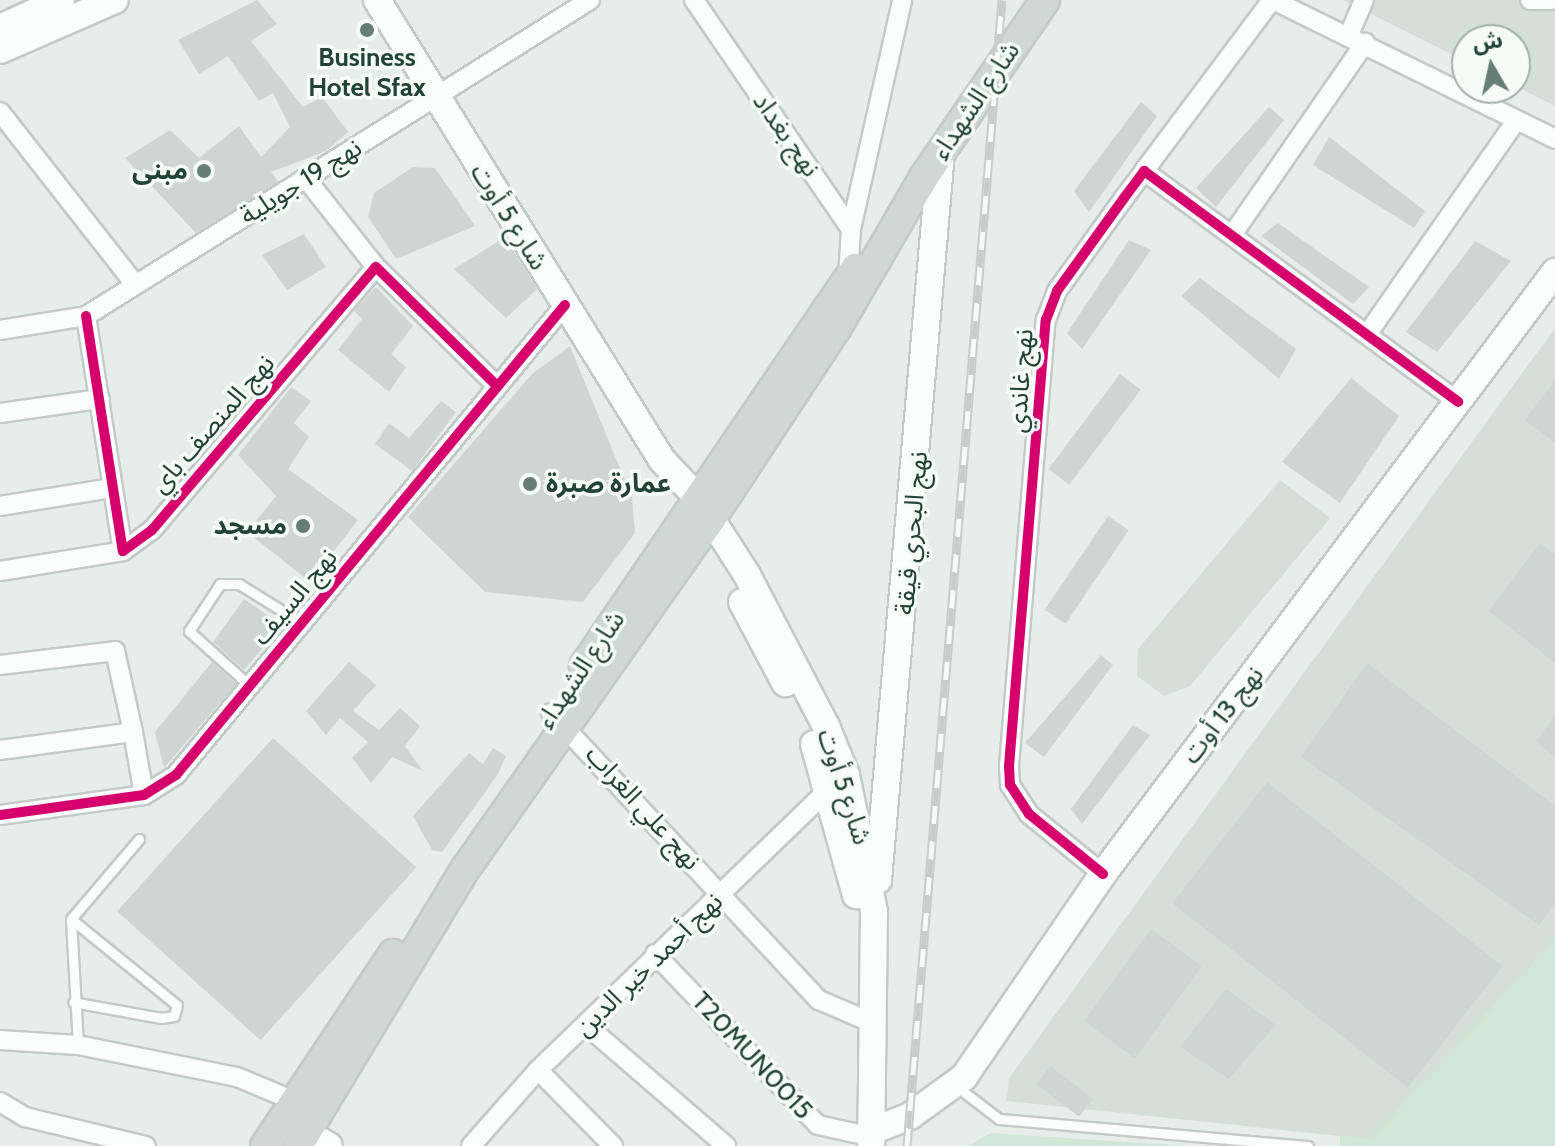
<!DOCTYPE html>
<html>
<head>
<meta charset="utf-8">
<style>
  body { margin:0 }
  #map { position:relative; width:1555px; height:1146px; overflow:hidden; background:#e7edea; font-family:Cabin,"Noto Sans Arabic",sans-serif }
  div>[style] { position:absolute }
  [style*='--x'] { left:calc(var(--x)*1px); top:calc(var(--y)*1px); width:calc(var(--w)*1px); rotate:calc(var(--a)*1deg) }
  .built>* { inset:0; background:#d5dfd9 }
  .green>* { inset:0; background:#cfe7d4 }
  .building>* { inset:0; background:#cfd5d3; transform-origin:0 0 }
  .roads { filter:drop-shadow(2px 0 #c4cac7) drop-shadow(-2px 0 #c4cac7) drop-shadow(0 2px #c4cac7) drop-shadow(0 -2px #c4cac7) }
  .lane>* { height:9px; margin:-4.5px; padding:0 4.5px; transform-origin:4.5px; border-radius:4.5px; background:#fbfcfc }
  .street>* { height:18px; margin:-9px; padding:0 9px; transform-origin:9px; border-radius:9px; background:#fbfcfc }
  .secondary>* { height:26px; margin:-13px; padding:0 13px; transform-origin:13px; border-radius:13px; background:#fbfcfc }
  .primary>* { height:28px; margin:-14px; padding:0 14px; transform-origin:14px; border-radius:14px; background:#ced8d4 }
  .rail>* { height:9px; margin-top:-4.5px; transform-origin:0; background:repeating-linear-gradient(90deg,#f6fbf8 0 18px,#c8cdcb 0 36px); box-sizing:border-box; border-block:2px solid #c8cdcb }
  .cycleway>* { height:10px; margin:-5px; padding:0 5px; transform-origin:5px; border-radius:5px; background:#d6006c }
  .dots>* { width:22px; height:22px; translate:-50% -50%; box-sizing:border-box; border:4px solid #f6fbf8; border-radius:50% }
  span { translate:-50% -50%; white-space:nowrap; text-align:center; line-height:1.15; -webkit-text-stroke:7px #f6fbf8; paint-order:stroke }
  .poi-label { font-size:26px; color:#224337; font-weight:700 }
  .right { translate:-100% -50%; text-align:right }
  .left { translate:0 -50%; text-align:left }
  .street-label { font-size:26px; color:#224337 }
  .north { position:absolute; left:1451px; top:24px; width:80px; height:80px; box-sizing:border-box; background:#f6fbf8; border:2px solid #a1b1ab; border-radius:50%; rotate:351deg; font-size:22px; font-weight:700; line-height:32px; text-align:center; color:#224337 }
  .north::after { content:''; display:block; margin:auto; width:28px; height:36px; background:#677e76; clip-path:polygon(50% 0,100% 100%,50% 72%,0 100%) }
</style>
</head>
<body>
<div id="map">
  <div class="built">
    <div style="clip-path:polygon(1343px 0,1555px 0,1555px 106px,1515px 86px,1515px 40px,1467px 40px,1467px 62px)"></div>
    <div style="clip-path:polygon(1555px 328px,1555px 1146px,1340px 1146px,1340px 1136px,1006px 1101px,1009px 1078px)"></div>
    <div style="clip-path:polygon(1280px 480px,1330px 518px,1190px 686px,1164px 696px,1137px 676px,1138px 649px)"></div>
  </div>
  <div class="green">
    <div style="clip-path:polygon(1555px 939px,1555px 1146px,1340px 1146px,1341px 1136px,1372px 1138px)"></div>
    <div style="clip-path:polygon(991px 1133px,1004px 1134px,1186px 1146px,968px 1146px)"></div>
  </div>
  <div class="building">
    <div style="clip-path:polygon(257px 0,277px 24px,251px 41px,303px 107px,322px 97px,348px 132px,326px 151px,271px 172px,278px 182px,196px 233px,125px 158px,170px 130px,199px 158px,239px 126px,261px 157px,290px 127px,273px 93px,259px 101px,228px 56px,199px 74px,178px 40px)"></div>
    <div style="clip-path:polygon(1141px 102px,1157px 116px,1089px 212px,1074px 191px)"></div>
    <div style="clip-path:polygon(1269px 107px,1284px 120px,1216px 207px,1196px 188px)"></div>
    <div style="clip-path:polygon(1329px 137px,1425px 211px,1414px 228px,1313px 165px)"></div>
    <div style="clip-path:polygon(413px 167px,435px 168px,475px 226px,396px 259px,368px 217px,374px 193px)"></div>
    <div style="clip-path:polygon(1278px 223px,1369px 287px,1353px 304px,1261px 236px)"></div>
    <div style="clip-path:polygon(304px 234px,326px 267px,287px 290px,262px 255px)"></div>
    <div style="clip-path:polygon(505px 237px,537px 289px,506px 318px,454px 269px)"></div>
    <div style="clip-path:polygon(1129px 240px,1151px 250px,1082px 349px,1067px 333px)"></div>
    <div style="clip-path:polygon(1475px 241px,1511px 261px,1437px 352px,1406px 332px)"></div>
    <div style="clip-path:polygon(1200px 278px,1296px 349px,1279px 379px,1181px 296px)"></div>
    <div style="clip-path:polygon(376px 287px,413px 326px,391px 354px,406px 367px,389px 392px,338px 350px,362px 319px,354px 311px)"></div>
    <div style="clip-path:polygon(570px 346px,632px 498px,635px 533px,583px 602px,485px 592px,408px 517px,532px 374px)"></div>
    <div style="left:1120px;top:374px;width:26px;height:119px;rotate:37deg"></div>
    <div style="clip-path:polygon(1351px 378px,1399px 416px,1340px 503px,1282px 462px)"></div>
    <div style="clip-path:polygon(1555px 380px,1555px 443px,1525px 420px)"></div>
    <div style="clip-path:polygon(291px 387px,311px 401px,294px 423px,309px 437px,288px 469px,358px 520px,310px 582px,247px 532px,276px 496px,238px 455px)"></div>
    <div style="clip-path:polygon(441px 401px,456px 412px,412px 471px,375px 444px,389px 423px,409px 438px)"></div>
    <div style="left:1108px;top:516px;width:25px;height:113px;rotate:34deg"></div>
    <div style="clip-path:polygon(1540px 543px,1555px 554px,1555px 663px,1489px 611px)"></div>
    <div style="clip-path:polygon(244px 599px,282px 625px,244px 670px,213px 642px)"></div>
    <div style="clip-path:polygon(1101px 655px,1113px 665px,1044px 757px,1025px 743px)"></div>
    <div style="clip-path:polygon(212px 662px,236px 684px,164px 768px,155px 732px)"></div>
    <div style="clip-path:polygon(349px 662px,376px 685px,353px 711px,379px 730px,400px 708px,420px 726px,405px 746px,423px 771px,392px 757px,371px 783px,352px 758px,368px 742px,340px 718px,326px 735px,306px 711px)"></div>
    <div style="clip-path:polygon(1367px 663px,1555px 806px,1555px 903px,1539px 925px,1301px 757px)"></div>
    <div style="clip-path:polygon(1555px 715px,1555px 757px,1536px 742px)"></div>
    <div style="clip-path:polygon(1133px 725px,1150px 735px,1082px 824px,1071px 809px)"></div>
    <div style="left:273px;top:738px;width:193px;height:233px;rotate:42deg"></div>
    <div style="clip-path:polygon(493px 748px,506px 756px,498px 774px,442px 852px,432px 850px,413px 816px,469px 753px,483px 764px)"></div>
    <div style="left:1267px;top:782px;width:299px;height:154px;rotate:38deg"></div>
    <div style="left:1151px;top:929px;width:63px;height:114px;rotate:36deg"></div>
    <div style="clip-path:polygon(1226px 989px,1276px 1025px,1229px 1079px,1180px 1047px)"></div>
    <div style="left:1050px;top:1066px;width:54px;height:23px;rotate:37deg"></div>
  </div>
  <div class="roads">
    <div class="lane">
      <div style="--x:250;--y:686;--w:82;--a:-138"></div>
      <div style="--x:189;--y:631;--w:56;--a:-56.6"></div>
      <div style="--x:220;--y:584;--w:19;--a:0"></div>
      <div style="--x:239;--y:584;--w:74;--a:31.8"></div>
      <div style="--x:71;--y:919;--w:136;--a:39.1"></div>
      <div style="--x:177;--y:1005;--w:11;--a:105"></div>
      <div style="--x:174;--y:1016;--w:13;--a:171"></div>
      <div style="--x:161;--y:1018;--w:89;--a:-169.7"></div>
      <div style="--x:78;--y:1045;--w:126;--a:-93.2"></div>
      <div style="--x:71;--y:919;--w:105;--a:-49.6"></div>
      <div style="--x:956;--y:1086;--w:54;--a:37.5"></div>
      <div style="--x:999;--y:1119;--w:310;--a:5"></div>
    </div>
    <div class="street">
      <div style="--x:694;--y:0;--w:278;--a:55.6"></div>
      <div style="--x:851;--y:229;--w:49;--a:93.5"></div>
      <div style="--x:1273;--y:0;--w:314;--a:26.2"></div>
      <div style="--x:1530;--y:0;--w:22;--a:0"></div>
      <div style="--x:1348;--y:37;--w:40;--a:-66.6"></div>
      <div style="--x:0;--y:112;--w:219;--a:51.9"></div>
      <div style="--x:1144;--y:171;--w:214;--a:-53.2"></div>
      <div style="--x:307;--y:180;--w:111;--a:51.6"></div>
      <div style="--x:851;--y:229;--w:235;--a:-77.4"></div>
      <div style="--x:1232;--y:235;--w:234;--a:-55.3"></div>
      <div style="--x:86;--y:316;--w:238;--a:81.1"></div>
      <div style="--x:123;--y:551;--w:36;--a:-36"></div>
      <div style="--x:152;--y:530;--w:345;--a:-49.6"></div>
      <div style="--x:376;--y:267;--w:170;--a:44.5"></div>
      <div style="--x:0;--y:330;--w:87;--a:-9.2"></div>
      <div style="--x:86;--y:316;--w:595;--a:-32.09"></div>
      <div style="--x:1368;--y:333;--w:259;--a:-55.1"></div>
      <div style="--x:0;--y:413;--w:101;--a:-8"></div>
      <div style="--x:0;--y:506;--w:114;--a:-9.1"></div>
      <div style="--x:0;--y:571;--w:125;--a:-9.2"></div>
      <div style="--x:0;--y:665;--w:116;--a:-6.9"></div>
      <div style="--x:115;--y:651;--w:83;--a:77.5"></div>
      <div style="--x:551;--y:713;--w:393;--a:47"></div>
      <div style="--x:819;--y:1000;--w:46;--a:23.2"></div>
      <div style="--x:0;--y:750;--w:134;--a:-7.7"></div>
      <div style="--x:133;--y:732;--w:64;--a:80.1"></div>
      <div style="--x:0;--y:815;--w:145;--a:-7.9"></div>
      <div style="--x:144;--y:795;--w:38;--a:-32"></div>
      <div style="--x:176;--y:775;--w:610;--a:-50.39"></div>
      <div style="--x:1103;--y:874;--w:95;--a:-141"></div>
      <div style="--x:1029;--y:814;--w:35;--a:-123"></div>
      <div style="--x:1010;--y:785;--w:19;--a:-93"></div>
      <div style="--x:1009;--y:766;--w:448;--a:-85.3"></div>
      <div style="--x:1046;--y:320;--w:31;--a:-69"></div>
      <div style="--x:1057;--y:291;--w:115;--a:-54.2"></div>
      <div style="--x:1124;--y:198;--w:34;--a:-53"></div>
      <div style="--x:1144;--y:171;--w:390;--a:36.3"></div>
      <div style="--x:655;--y:954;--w:236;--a:46.4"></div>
      <div style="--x:818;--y:1125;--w:42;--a:12.4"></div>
      <div style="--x:586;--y:1025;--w:185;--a:40.8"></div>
      <div style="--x:0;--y:1040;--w:78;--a:3.7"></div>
      <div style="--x:78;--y:1045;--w:162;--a:11.4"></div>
      <div style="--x:237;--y:1077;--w:73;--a:22.7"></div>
      <div style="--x:538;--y:1070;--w:107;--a:45.4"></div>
      <div style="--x:0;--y:1102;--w:29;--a:31"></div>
      <div style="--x:25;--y:1117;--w:124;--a:13.5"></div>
      <div style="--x:471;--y:1146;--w:101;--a:-48.6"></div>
      <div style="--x:538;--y:1070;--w:407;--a:-44"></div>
    </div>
    <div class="secondary">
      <div style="--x:377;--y:0;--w:541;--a:58.22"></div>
      <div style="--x:662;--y:460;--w:51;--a:46.6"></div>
      <div style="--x:697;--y:497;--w:93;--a:57.3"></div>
      <div style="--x:747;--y:575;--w:170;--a:62.4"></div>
      <div style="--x:826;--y:726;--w:53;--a:67.8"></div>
      <div style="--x:846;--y:775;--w:140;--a:78.4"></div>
      <div style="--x:874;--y:912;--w:234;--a:90.7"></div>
      <div style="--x:0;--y:28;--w:67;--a:-24.7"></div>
      <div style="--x:0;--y:50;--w:125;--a:-23.5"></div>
      <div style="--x:742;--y:602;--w:92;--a:62"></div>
      <div style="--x:814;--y:744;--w:157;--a:74.5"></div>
      <div style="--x:878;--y:880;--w:730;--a:-85.05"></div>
      <div style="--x:287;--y:1122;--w:48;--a:29.7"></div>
      <div style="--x:872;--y:1131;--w:41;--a:-21.5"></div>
      <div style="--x:910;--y:1116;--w:67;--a:-35.8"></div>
      <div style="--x:964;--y:1077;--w:246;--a:-55.6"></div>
      <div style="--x:1103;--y:874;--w:753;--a:-53.1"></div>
    </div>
    <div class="primary">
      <div style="--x:584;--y:666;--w:482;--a:-55.7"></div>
      <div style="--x:265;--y:1146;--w:231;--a:-56.3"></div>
      <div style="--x:298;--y:1146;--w:325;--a:-58.9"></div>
      <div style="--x:466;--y:868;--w:426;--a:-54.9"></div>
      <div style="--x:711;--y:519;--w:227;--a:-56.7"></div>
      <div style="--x:836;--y:329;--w:176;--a:-59.9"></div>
      <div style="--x:924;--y:177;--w:214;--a:-55.6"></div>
    </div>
  </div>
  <div class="rail">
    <div style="--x:907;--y:1146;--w:1150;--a:-85.26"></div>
  </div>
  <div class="cycleway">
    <div style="--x:86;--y:316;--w:238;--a:81.1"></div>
    <div style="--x:123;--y:551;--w:36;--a:-36"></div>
    <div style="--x:152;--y:530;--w:345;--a:-49.6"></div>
    <div style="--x:376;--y:267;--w:170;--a:44.5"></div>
    <div style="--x:0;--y:815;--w:145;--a:-7.9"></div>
    <div style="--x:144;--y:795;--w:38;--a:-32"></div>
    <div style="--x:176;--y:775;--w:610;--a:-50.39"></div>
    <div style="--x:1103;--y:874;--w:95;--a:-141"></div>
    <div style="--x:1029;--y:814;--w:35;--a:-123"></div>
    <div style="--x:1010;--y:785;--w:19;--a:-93"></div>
    <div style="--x:1009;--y:766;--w:448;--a:-85.3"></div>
    <div style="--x:1046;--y:320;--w:31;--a:-69"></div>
    <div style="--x:1057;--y:291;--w:115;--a:-54.2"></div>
    <div style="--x:1124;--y:198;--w:34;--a:-53"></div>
    <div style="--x:1144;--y:171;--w:390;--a:36.3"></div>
  </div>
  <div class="dots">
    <div style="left:367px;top:30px;background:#677e76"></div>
    <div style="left:204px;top:171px;background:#677e76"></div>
    <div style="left:530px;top:484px;background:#677e76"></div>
    <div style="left:303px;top:526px;background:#677e76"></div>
  </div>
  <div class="poi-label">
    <span style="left:367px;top:73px">Business<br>Hotel Sfax</span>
    <span class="right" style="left:188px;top:171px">مبنى</span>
    <span class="left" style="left:546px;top:484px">عمارة صبرة</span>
    <span class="right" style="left:287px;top:526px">مسجد</span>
  </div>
  <div class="street-label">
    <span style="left:976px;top:101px;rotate:-56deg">شارع الشهداء</span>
    <span style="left:786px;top:135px;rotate:55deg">نهج بغداد</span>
    <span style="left:301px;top:182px;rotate:-32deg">نهج 19 جويلية</span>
    <span style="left:509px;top:217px;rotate:58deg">شارع 5 أوت</span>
    <span style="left:1021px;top:381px;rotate:-86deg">نهج غاندي</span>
    <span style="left:213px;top:424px;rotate:-49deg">نهج المنصف باي</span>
    <span style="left:912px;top:533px;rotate:-85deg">نهج البحري قيقة</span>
    <span style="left:295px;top:597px;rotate:-50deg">نهج السيف</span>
    <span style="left:581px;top:670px;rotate:-56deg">شارع الشهداء</span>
    <span style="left:1223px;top:715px;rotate:-52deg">نهج 13 أوت</span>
    <span style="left:844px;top:787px;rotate:72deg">شارع 5 أوت</span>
    <span style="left:643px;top:808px;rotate:48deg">نهج علي الغراب</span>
    <span style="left:649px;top:965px;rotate:-44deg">نهج أحمد خير الدين</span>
    <span style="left:752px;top:1056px;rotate:47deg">T20MUN0015</span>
  </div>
  <div class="north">ش</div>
</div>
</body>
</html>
